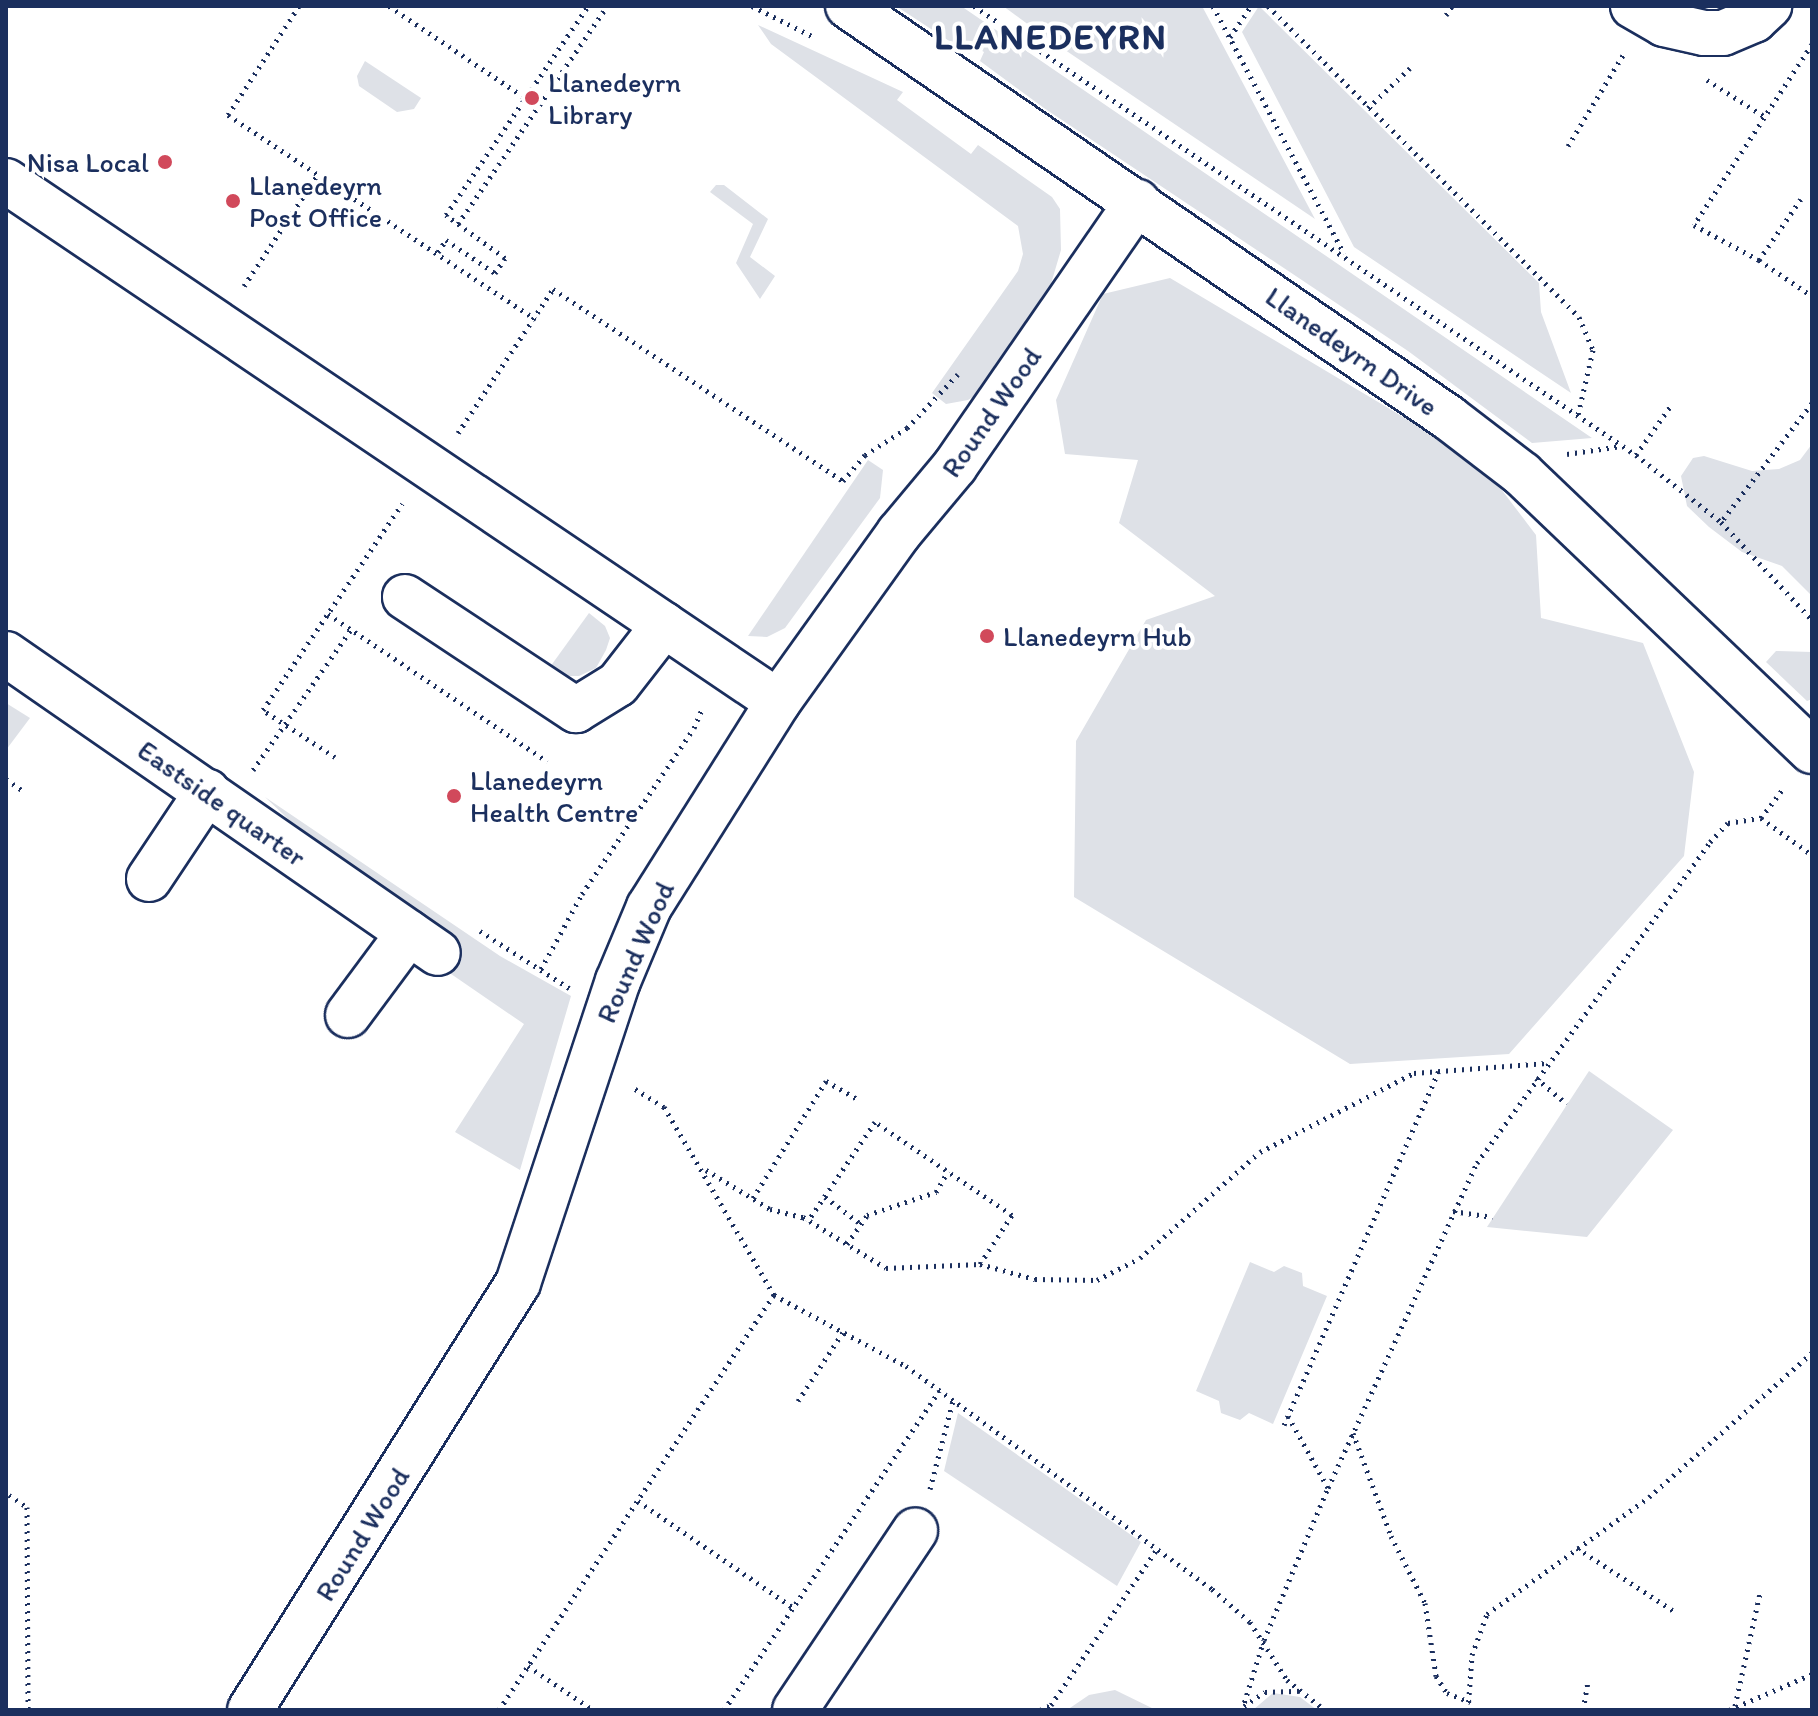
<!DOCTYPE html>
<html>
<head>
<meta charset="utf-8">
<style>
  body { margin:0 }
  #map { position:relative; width:1818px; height:1716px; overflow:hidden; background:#fff; font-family:Itim,sans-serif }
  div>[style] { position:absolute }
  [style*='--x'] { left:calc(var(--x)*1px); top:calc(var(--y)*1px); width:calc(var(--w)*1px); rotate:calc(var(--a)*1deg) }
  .green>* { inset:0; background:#dee1e7 }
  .path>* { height:5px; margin-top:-2.5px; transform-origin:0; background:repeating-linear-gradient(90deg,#1b2f5e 0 2px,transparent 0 8px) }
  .roads { filter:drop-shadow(2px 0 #1b2f5e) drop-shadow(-2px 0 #1b2f5e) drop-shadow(0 2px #1b2f5e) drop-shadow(0 -2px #1b2f5e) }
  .minor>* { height:44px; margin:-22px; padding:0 22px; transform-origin:22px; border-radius:22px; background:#fff }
  .dots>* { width:22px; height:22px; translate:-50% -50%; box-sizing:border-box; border:4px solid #fff; border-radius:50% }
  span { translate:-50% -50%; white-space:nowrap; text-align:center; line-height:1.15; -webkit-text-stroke:8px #fff; paint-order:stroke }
  .poi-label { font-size:28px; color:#1b2f5e }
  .left { translate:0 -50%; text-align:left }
  .right { translate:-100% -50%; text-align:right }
  .street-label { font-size:28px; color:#1b2f5e }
  .district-label { font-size:36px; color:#1b2f5e; font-weight:700; letter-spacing:2px }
  .frame { position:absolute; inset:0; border:8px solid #1b2f5e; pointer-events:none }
</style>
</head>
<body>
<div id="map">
  <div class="green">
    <div style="clip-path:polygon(896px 6px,961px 6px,1592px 438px,1532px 443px,1408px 351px,1044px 108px,980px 61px,984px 52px,977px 48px,969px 54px)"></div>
    <div style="clip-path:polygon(1003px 6px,1202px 6px,1315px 219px,1037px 31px)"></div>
    <div style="clip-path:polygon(1259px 6px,1539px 283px,1541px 312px,1571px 393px,1354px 247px,1242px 32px)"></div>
    <div style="clip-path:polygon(758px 25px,903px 92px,897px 100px,971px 154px,978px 145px,1052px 197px,1060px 209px,1061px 250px,1042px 314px,984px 390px,968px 400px,946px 404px,932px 393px,1018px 271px,1023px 254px,1018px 226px,771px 44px)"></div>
    <div style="clip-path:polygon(365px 61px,421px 98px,414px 109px,397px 112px,359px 86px,357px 76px)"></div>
    <div style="clip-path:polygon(716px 185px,724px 185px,768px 219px,750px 257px,775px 276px,760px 299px,736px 263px,753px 224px,710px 192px)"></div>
    <div style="clip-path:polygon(1170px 278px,1482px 464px,1536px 535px,1541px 618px,1643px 643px,1694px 772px,1684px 856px,1509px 1054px,1350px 1064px,1074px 897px,1076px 741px,1146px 620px,1215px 596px,1119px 523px,1138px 460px,1065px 454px,1056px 400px,1103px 294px)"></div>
    <div style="clip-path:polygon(1812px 444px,1812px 596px,1782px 566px,1742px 552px,1709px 527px,1687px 506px,1681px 476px,1693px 458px,1704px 456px,1752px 471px,1779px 469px,1800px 460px)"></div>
    <div style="clip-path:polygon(868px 460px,883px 470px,880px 498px,785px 628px,767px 637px,748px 636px)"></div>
    <div style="clip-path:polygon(589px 613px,605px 626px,610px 638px,606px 650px,596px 668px,579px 676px,560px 676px,550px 667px)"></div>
    <div style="clip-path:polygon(1776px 651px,1812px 652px,1812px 699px,1807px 701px,1766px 662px)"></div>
    <div style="clip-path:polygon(6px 703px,30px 718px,6px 750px)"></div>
    <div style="clip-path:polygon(265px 797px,500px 956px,571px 996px,520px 1170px,455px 1132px,524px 1024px,438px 965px,456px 938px,307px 837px)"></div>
    <div style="clip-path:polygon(1589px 1071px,1673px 1130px,1587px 1237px,1487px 1227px)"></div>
    <div style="clip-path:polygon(1250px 1262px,1274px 1272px,1284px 1266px,1302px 1273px,1303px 1286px,1327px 1296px,1273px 1424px,1249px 1413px,1240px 1420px,1221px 1413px,1219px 1401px,1196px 1391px)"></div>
    <div style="clip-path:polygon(958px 1413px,1141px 1542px,1117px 1586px,944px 1471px)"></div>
    <div style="clip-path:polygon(1115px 1690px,1156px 1710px,1067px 1710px,1089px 1695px)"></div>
    <div style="clip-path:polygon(1273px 1693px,1300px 1697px,1317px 1710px,1253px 1710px)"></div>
  </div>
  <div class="path">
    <div style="--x:299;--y:6;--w:130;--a:123.1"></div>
    <div style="--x:228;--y:115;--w:369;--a:33.6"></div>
    <div style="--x:389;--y:6;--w:181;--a:34"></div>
    <div style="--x:752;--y:6;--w:67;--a:26.6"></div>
    <div style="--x:974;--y:6;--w:800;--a:34.15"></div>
    <div style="--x:1636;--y:455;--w:108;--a:38.2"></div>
    <div style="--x:1213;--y:6;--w:280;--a:62.1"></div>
    <div style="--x:1268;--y:6;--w:440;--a:45"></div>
    <div style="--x:1579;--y:317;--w:36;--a:67"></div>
    <div style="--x:1593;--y:350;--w:67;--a:103"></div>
    <div style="--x:1446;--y:15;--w:11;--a:-56"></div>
    <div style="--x:1230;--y:37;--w:37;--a:-56"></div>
    <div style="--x:1812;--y:44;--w:216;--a:123.1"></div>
    <div style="--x:1694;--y:225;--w:74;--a:28.3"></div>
    <div style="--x:1759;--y:260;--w:64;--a:34.2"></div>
    <div style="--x:1707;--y:80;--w:67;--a:32.3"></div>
    <div style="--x:1368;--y:108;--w:58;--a:-43.6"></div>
    <div style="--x:1568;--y:146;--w:110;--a:-58.8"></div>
    <div style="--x:458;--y:224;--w:264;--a:-55.6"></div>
    <div style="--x:438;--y:252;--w:14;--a:-56"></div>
    <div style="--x:446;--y:240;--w:59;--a:34"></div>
    <div style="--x:495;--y:273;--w:18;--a:-56"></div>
    <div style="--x:505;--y:258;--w:73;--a:-143.9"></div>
    <div style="--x:446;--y:215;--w:253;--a:-55.8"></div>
    <div style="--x:1759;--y:260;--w:74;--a:-55.5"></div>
    <div style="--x:244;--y:286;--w:134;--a:-56.5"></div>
    <div style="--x:1812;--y:403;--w:150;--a:127.4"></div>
    <div style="--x:1721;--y:522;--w:134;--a:47.1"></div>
    <div style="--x:458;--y:433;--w:173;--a:-56.6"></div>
    <div style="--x:553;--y:289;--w:348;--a:33.5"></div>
    <div style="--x:843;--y:481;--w:34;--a:-50"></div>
    <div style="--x:865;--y:455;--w:50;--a:-32.7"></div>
    <div style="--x:907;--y:428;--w:74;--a:-46.6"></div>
    <div style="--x:1567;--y:454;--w:55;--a:-8.4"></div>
    <div style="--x:1636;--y:455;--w:62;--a:-54.8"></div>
    <div style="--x:328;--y:614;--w:264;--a:33.9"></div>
    <div style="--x:335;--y:757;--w:86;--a:-146.9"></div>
    <div style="--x:263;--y:710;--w:249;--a:-56"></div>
    <div style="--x:253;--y:770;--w:173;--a:-55.1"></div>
    <div style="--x:6;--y:779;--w:21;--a:35"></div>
    <div style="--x:1761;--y:818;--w:63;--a:36"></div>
    <div style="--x:480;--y:931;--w:106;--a:32.6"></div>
    <div style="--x:541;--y:969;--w:85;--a:-61.3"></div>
    <div style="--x:582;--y:894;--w:200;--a:-56"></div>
    <div style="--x:694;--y:728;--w:23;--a:-67"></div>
    <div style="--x:1536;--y:1078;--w:40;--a:40"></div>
    <div style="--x:706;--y:1170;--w:75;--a:31.4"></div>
    <div style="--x:770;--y:1209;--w:34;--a:14"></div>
    <div style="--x:803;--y:1217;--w:97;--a:31.6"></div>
    <div style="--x:886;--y:1268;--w:94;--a:-2.4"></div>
    <div style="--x:980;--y:1264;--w:59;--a:-56.9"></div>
    <div style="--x:1012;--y:1215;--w:166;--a:-145.8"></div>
    <div style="--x:875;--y:1122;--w:120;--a:124.1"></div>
    <div style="--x:825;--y:1197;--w:45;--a:36.9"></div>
    <div style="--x:753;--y:1198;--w:138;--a:-58"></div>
    <div style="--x:826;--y:1081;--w:39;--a:30"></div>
    <div style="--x:1453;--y:1211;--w:40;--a:8.5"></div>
    <div style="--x:847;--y:1244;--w:35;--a:-55"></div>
    <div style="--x:867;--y:1215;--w:73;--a:-18.4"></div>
    <div style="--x:936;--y:1192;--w:24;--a:-60"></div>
    <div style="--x:980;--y:1264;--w:57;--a:15.3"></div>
    <div style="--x:1035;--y:1279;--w:62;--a:0.9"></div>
    <div style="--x:1097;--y:1280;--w:48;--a:-27.1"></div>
    <div style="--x:1140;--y:1258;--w:160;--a:-41.5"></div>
    <div style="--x:1260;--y:1152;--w:173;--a:-27.2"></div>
    <div style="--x:1414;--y:1073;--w:133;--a:-4.3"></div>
    <div style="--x:774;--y:1295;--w:150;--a:28.3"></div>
    <div style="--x:906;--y:1366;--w:379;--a:36.1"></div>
    <div style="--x:1212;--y:1589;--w:50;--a:41"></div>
    <div style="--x:1250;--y:1622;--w:69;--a:57.5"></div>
    <div style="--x:1287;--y:1680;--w:48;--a:38.3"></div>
    <div style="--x:798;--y:1401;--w:82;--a:-56.9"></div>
    <div style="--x:1288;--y:1416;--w:82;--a:60.9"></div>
    <div style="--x:1284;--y:1425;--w:386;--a:-66.4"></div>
    <div style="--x:1353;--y:1433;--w:110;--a:69.7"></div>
    <div style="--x:1391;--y:1536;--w:75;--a:63.1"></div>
    <div style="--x:1425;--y:1603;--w:74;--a:81.4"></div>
    <div style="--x:1436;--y:1676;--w:20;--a:57"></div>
    <div style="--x:1447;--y:1693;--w:25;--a:21"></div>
    <div style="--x:930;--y:1489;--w:91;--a:-75.4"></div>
    <div style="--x:9;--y:1495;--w:22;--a:34"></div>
    <div style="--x:27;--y:1507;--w:203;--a:89.7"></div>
    <div style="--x:638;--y:1501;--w:187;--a:34.5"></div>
    <div style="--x:1577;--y:1548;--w:117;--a:33.1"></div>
    <div style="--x:528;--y:1666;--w:78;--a:34.1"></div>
    <div style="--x:1244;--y:1706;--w:25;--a:-34"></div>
    <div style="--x:1265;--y:1692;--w:37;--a:-2"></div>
    <div style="--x:1735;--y:1706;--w:116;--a:-77.5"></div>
    <div style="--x:499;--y:1710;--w:498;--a:-56.5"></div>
    <div style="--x:774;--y:1295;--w:218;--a:-120.3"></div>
    <div style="--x:664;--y:1107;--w:38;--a:-148"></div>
    <div style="--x:724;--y:1710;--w:385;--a:-56"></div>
    <div style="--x:1040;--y:1710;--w:12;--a:-24"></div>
    <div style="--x:1051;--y:1705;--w:189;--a:-55.8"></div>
    <div style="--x:1242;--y:1710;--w:73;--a:-72.6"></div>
    <div style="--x:1264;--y:1640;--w:165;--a:-67.2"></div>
    <div style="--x:1328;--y:1488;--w:358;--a:-65.4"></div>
    <div style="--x:1477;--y:1163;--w:397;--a:-54"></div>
    <div style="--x:1710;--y:842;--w:26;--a:-47"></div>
    <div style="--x:1728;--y:823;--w:33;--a:-9"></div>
    <div style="--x:1761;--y:818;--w:39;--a:-53"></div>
    <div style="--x:1468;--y:1710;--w:55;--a:-85.8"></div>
    <div style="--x:1472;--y:1655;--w:44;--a:-69.9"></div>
    <div style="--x:1487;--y:1614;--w:200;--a:-35.8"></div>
    <div style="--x:1649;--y:1497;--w:217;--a:-41.5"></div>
    <div style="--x:1583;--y:1710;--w:27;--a:-80"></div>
    <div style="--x:1729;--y:1710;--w:90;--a:-23.4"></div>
  </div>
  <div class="roads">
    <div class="minor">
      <div style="--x:848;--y:6;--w:729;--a:34.43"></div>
      <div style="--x:1449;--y:418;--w:92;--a:37.5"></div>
      <div style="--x:1522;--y:474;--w:401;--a:43.7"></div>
      <div style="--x:1633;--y:6;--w:36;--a:30"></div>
      <div style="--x:1664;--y:24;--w:41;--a:12.7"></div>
      <div style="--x:1704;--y:33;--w:19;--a:0"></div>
      <div style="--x:1723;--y:33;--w:34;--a:-23"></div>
      <div style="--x:1754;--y:20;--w:21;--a:-43"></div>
      <div style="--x:6;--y:181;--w:931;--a:34.01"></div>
      <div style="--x:405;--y:597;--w:205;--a:33.5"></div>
      <div style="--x:576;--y:710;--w:49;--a:-31.8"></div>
      <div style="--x:618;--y:684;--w:75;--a:-52.1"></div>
      <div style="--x:6;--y:654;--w:525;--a:34.69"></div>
      <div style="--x:149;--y:879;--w:105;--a:-56.3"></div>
      <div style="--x:348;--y:1015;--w:102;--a:-53.4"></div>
      <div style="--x:250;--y:1710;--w:504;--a:-57.89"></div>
      <div style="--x:518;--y:1283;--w:318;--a:-71.7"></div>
      <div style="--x:618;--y:981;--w:80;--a:-67.3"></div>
      <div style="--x:649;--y:907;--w:242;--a:-57.8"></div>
      <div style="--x:778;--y:702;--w:208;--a:-54.4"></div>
      <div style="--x:899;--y:533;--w:87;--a:-50.1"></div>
      <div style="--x:955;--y:466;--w:321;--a:-55.4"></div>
      <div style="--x:795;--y:1710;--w:216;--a:-56.2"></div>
    </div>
  </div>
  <div class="dots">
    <div style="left:532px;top:98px;background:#d1495b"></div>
    <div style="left:165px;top:162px;background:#d1495b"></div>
    <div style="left:233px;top:201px;background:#d1495b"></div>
    <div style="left:987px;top:636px;background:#d1495b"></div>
    <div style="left:454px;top:796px;background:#d1495b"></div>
  </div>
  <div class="poi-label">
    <span class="left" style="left:548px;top:98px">Llanedeyrn<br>Library</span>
    <span class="right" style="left:149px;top:162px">Nisa Local</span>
    <span class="left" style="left:249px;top:201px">Llanedeyrn<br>Post Office</span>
    <span class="left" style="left:1003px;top:636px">Llanedeyrn Hub</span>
    <span class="left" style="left:470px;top:796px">Llanedeyrn<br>Health Centre</span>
  </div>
  <div class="street-label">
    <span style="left:1352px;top:351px;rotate:35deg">Llanedeyrn Drive</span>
    <span style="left:991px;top:412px;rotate:-55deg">Round Wood</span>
    <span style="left:222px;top:803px;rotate:35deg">Eastside quarter</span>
    <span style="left:635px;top:952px;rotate:-66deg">Round Wood</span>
    <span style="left:362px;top:1534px;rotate:-58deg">Round Wood</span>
  </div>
  <div class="district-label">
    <span style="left:1051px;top:37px">LLANEDEYRN</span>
  </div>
  <div class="frame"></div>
</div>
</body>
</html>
